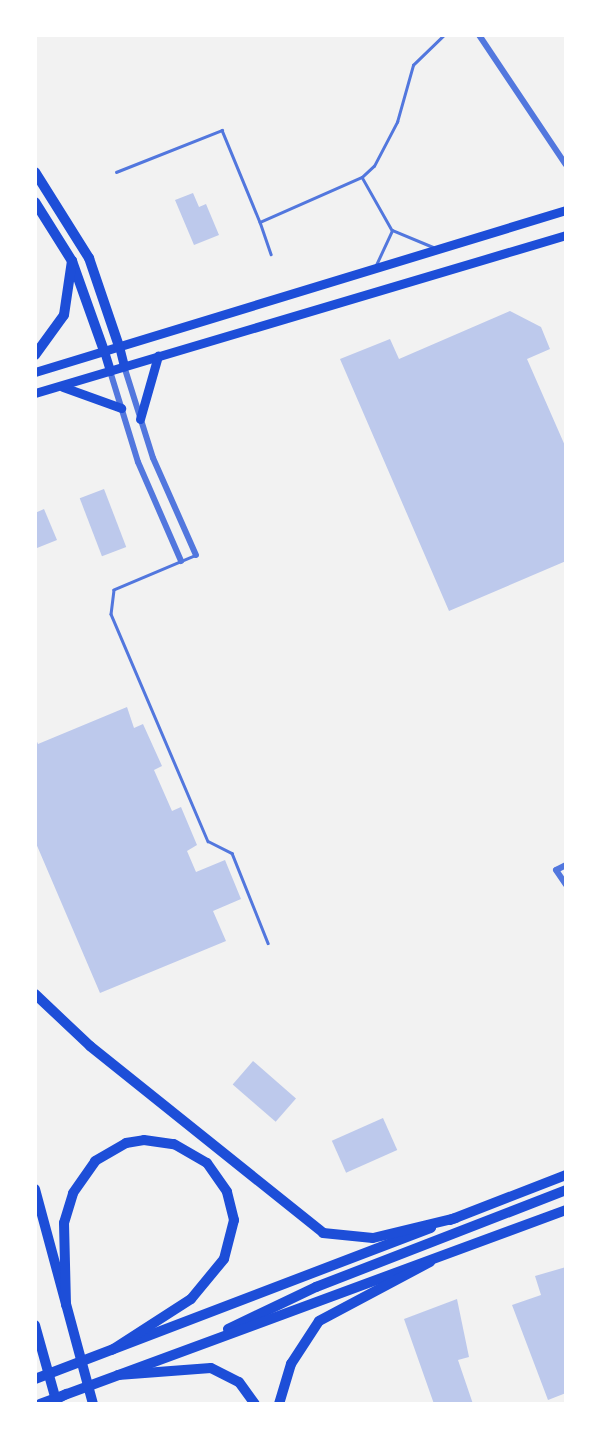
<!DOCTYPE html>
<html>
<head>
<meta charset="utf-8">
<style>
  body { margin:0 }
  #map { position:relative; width:601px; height:1439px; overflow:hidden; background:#f2f2f2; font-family:Mulish,sans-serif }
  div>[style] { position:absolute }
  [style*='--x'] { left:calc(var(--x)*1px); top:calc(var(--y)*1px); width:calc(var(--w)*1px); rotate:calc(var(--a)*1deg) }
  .building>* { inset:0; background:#bdc9ec; transform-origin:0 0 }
  .service>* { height:2.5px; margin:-1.25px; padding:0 1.25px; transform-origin:1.25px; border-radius:1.25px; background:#5277de }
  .minor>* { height:6px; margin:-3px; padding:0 3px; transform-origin:3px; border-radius:3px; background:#5277de }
  .secondary>* { height:9px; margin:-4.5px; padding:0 4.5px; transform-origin:4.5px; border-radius:4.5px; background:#1d4ed8 }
  .trunk>* { height:10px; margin:-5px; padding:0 5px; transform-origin:5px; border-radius:5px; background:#1d4ed8 }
  .motorway>* { height:10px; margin:-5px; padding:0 5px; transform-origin:5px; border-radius:5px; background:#1d4ed8 }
  span { translate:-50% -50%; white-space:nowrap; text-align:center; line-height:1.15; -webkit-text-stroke:6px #fff; paint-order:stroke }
  .frame { position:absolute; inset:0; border:37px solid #fff; pointer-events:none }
</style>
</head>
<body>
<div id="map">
  <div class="building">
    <div style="clip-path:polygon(193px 193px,199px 207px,206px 204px,219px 235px,194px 245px,175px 200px)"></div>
    <div style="clip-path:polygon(510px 311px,541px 327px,550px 349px,527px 359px,566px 448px,566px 561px,449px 611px,340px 359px,390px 339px,399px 359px)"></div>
    <div style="left:104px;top:489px;width:62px;height:26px;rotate:69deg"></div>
    <div style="clip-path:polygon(44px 509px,57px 540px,37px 548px,35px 513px)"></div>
    <div style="clip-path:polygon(127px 707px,134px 728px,143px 724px,162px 766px,154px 770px,172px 811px,181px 807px,197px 845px,187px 851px,196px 872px,225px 860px,241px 899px,213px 911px,226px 941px,100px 993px,35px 841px,35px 737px,38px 744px)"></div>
    <div style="left:253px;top:1061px;width:57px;height:31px;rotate:41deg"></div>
    <div style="left:383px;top:1118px;width:35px;height:56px;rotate:66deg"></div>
    <div style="clip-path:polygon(566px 1267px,566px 1393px,548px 1400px,512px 1305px,541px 1295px,535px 1276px)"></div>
    <div style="clip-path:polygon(457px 1299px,469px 1357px,458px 1360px,473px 1404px,434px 1404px,404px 1319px)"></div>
  </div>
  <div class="service">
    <div style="--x:116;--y:172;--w:114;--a:-21.6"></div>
    <div style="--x:222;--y:130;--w:100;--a:67.6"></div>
    <div style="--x:260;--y:222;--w:111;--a:-23.8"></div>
    <div style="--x:362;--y:177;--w:16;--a:-43"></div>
    <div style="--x:374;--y:166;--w:50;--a:-62.4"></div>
    <div style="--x:397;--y:122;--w:59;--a:-74.3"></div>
    <div style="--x:413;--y:65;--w:43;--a:-44.1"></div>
    <div style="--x:362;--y:177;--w:61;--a:60.5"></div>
    <div style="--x:392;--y:230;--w:44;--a:22.5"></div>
    <div style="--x:260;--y:222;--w:34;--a:71"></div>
    <div style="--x:376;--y:265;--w:38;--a:-65"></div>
    <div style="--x:194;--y:556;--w:87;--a:157"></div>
    <div style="--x:114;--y:590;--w:24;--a:97"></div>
    <div style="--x:111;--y:614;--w:247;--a:66.9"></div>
    <div style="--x:208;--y:841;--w:27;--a:27"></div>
    <div style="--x:232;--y:853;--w:97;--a:68.2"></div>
  </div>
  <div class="minor">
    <div style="--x:479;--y:35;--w:156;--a:56.2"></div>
    <div style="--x:124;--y:366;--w:96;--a:72.5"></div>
    <div style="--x:153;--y:458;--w:106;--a:66.1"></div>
    <div style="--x:110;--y:371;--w:95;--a:72.9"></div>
    <div style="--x:138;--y:462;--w:108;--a:66.5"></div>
    <div style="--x:566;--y:865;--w:11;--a:153"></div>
    <div style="--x:556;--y:870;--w:18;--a:56"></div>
  </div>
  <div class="secondary">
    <div style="--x:119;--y:346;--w:21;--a:76"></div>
    <div style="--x:104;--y:351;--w:21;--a:73"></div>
    <div style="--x:35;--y:372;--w:555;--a:-16.97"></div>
    <div style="--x:63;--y:387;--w:62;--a:19.9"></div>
    <div style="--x:35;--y:393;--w:554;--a:-16.57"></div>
    <div style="--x:140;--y:419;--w:66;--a:-74.1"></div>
  </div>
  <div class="trunk">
    <div style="--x:450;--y:1220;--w:124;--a:-21.2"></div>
    <div style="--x:228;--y:1329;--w:98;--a:-25.5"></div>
    <div style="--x:316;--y:1287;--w:268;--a:-21.2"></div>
    <div style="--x:35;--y:1379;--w:424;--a:-20.9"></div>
    <div style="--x:40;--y:1404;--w:561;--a:-20.25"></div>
  </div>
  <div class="motorway">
    <div style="--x:35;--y:172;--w:102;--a:57.9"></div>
    <div style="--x:89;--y:258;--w:93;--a:71.2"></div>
    <div style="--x:35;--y:202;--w:70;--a:57.9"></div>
    <div style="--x:72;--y:261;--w:96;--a:70.4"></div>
    <div style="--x:35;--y:355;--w:49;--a:-54.1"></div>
    <div style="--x:64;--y:315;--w:55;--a:-81.6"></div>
    <div style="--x:35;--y:994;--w:76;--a:43.4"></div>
    <div style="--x:90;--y:1046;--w:299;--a:38.7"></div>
    <div style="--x:323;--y:1233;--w:50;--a:5.7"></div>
    <div style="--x:373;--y:1238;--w:85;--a:-13.5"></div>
    <div style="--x:35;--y:1189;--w:223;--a:74.9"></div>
    <div style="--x:66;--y:1305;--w:82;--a:-91.4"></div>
    <div style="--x:64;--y:1223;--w:31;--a:-73"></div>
    <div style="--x:73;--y:1193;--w:39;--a:-55"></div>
    <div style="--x:95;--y:1161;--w:36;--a:-30"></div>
    <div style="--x:126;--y:1143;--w:18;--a:-9"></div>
    <div style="--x:144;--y:1140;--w:30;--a:8"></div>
    <div style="--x:174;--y:1144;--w:38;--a:30"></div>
    <div style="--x:207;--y:1163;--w:35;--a:55"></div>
    <div style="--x:227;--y:1192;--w:29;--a:76"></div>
    <div style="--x:234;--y:1220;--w:40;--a:104.4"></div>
    <div style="--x:224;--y:1259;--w:52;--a:129.5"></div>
    <div style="--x:191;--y:1299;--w:94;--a:147.2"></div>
    <div style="--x:35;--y:1325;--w:82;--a:74.4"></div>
    <div style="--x:118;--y:1375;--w:93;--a:-4.3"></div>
    <div style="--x:211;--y:1368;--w:31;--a:27"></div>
    <div style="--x:239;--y:1382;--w:27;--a:54"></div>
    <div style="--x:48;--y:1404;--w:21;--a:-29"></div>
    <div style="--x:279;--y:1404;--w:42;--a:-73.3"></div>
    <div style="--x:291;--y:1364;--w:51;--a:-56.9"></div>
    <div style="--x:319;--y:1321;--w:126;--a:-28"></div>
  </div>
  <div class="frame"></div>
</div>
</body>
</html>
